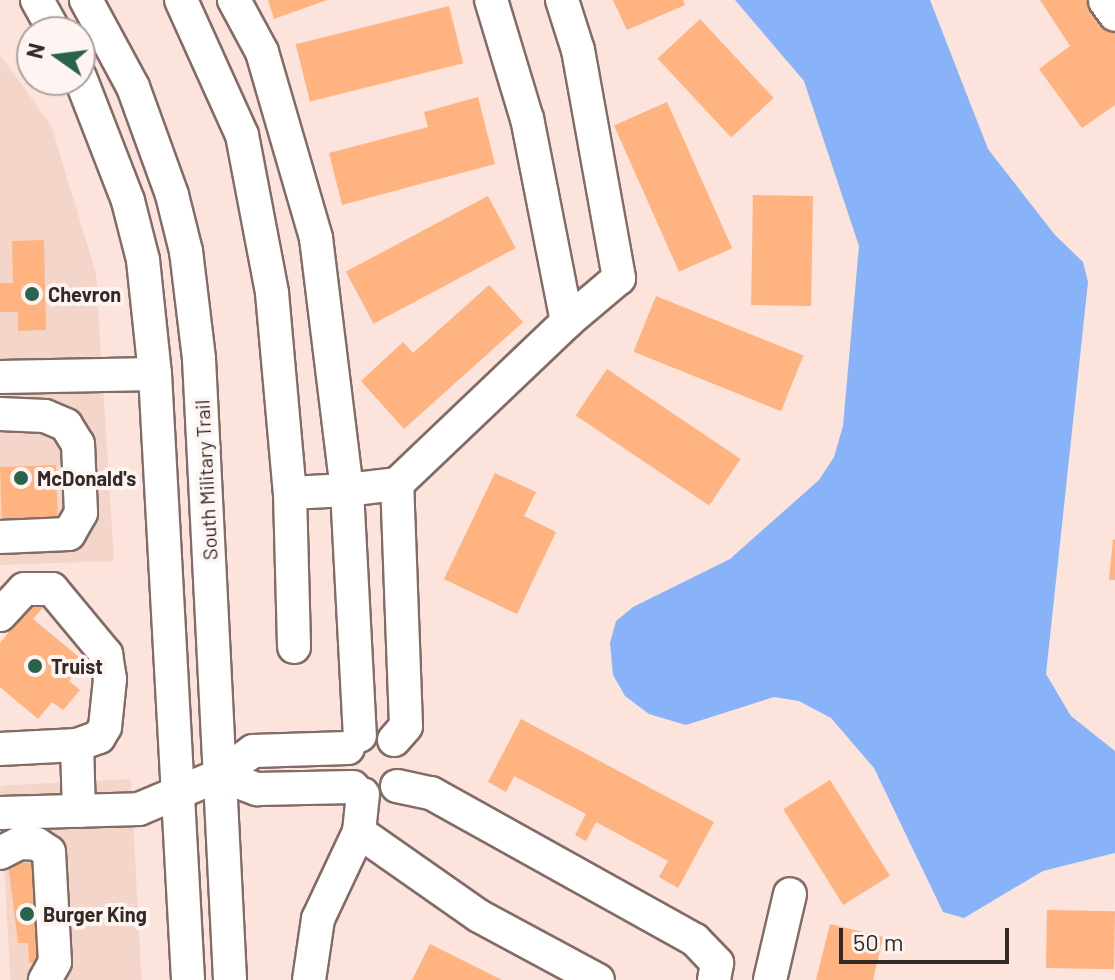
<!DOCTYPE html>
<html>
<head>
<meta charset="utf-8">
<style>
  body { margin:0 }
  #map { position:relative; width:1115px; height:980px; overflow:hidden; background:#fce3db; font-family:Barlow,sans-serif }
  div>[style] { position:absolute }
  [style*='--x'] { left:calc(var(--x)*1px); top:calc(var(--y)*1px); width:calc(var(--w)*1px); rotate:calc(var(--a)*1deg) }
  .built>* { inset:0; background:#f4d5c9; transform-origin:0 0 }
  .water>* { inset:0; background:#89b3f8 }
  .building>* { inset:0; background:#feb381; transform-origin:0 0 }
  .roads { filter:drop-shadow(2px 0 #826c65) drop-shadow(-2px 0 #826c65) drop-shadow(0 2px #826c65) drop-shadow(0 -2px #826c65) }
  .minor>* { height:32px; margin:-16px; padding:0 16px; transform-origin:16px; border-radius:16px; background:#fff }
  .dots>* { width:22px; height:22px; translate:-50% -50%; box-sizing:border-box; border:4px solid #fef4f1; border-radius:50% }
  span { translate:-50% -50%; white-space:nowrap; text-align:center; line-height:1.15; -webkit-text-stroke:8px #fef4f1; paint-order:stroke }
  .poi-label { font-size:20px; color:#332a27; font-weight:700 }
  .left { translate:0 -50%; text-align:left }
  .street-label { font-size:20px; color:#332a27 }
  .north { position:absolute; left:16px; top:16px; width:80px; height:80px; box-sizing:border-box; background:#fef4f1; border:2px solid #ada3a0; border-radius:50%; rotate:284deg; font-size:22px; font-weight:700; line-height:32px; text-align:center; color:#332a27 }
  .north::after { content:''; display:block; margin:auto; width:28px; height:36px; background:#2a634b; clip-path:polygon(50% 0,100% 100%,50% 72%,0 100%) }
  .scale { position:absolute; left:839px; top:928px; width:170px; height:36px; box-sizing:border-box; border:4px solid #332a27; border-top:0; padding-left:10px; font-size:24px; line-height:28px; white-space:nowrap; color:#332a27; -webkit-text-stroke:6px #fef4f1; paint-order:stroke }
</style>
</head>
<body>
<div id="map">
  <div class="built">
    <div style="clip-path:polygon(0 55px,51px 125px,96px 274px,114px 561px,0 565px)"></div>
    <div style="left:131px;top:779px;width:201px;height:131px;rotate:87deg"></div>
  </div>
  <div class="water">
    <div style="clip-path:polygon(735px 0,930px 0,988px 149px,1055px 235px,1083px 262px,1088px 282px,1046px 674px,1071px 716px,1115px 751px,1115px 853px,1043px 871px,964px 918px,943px 912px,874px 768px,831px 718px,799px 701px,774px 697px,686px 725px,649px 714px,625px 696px,613px 675px,610px 643px,616px 621px,633px 607px,730px 559px,819px 480px,834px 457px,843px 426px,859px 246px,804px 81px)"></div>
  </div>
  <div class="building">
    <div style="clip-path:polygon(268px 0,327px 0,274px 19px)"></div>
    <div style="clip-path:polygon(613px 0,683px 0,685px 5px,627px 30px)"></div>
    <div style="clip-path:polygon(1040px 0,1092px 0,1115px 32px,1115px 105px,1082px 128px,1039px 69px,1070px 46px)"></div>
    <div style="left:449px;top:6px;width:59px;height:158px;rotate:76deg"></div>
    <div style="left:700px;top:19px;width:108px;height:58px;rotate:47deg"></div>
    <div style="clip-path:polygon(478px 97px,495px 164px,342px 205px,329px 153px,428px 127px,424px 112px)"></div>
    <div style="left:667px;top:102px;width:160px;height:58px;rotate:66deg"></div>
    <div style="left:753px;top:195px;width:60px;height:110px;rotate:1deg"></div>
    <div style="left:488px;top:196px;width:59px;height:161px;rotate:62deg"></div>
    <div style="clip-path:polygon(44px 240px,46px 330px,18px 331px,18px 312px,0 312px,0 283px,13px 283px,12px 241px)"></div>
    <div style="clip-path:polygon(489px 285px,523px 322px,404px 429px,361px 381px,403px 342px,413px 353px)"></div>
    <div style="left:656px;top:296px;width:159px;height:60px;rotate:22deg"></div>
    <div style="left:607px;top:369px;width:161px;height:56px;rotate:34deg"></div>
    <div style="left:56px;top:465px;width:53px;height:56px;rotate:88deg"></div>
    <div style="clip-path:polygon(495px 473px,536px 492px,524px 516px,556px 532px,517px 614px,444px 579px)"></div>
    <div style="clip-path:polygon(1113px 539px,1115px 540px,1115px 580px,1109px 580px)"></div>
    <div style="clip-path:polygon(37px 598px,45px 605px,33px 619px,85px 662px,69px 681px,80px 690px,63px 710px,52px 702px,38px 719px,0 687px,0 643px)"></div>
    <div style="clip-path:polygon(521px 719px,714px 822px,678px 888px,659px 877px,668px 861px,596px 822px,586px 841px,575px 835px,586px 814px,514px 776px,506px 792px,488px 782px)"></div>
    <div style="left:830px;top:780px;width:113px;height:55px;rotate:58deg"></div>
    <div style="clip-path:polygon(43px 862px,47px 962px,29px 963px,28px 943px,18px 943px,8px 864px)"></div>
    <div style="left:1047px;top:910px;width:68px;height:58px;rotate:1deg"></div>
    <div style="clip-path:polygon(830px 924px,883px 937px,873px 980px,816px 980px)"></div>
    <div style="clip-path:polygon(430px 944px,502px 980px,412px 980px)"></div>
  </div>
  <div class="roads">
    <div class="minor">
      <div style="--x:37;--y:0;--w:37;--a:61"></div>
      <div style="--x:86;--y:0;--w:99;--a:61.6"></div>
      <div style="--x:133;--y:87;--w:115;--a:70.1"></div>
      <div style="--x:172;--y:195;--w:58;--a:76"></div>
      <div style="--x:186;--y:251;--w:109;--a:83.1"></div>
      <div style="--x:199;--y:359;--w:622;--a:87.14"></div>
      <div style="--x:181;--y:0;--w:148;--a:65.7"></div>
      <div style="--x:242;--y:135;--w:161;--a:79.2"></div>
      <div style="--x:272;--y:293;--w:201;--a:84.9"></div>
      <div style="--x:290;--y:493;--w:57;--a:-3"></div>
      <div style="--x:347;--y:490;--w:246;--a:87"></div>
      <div style="--x:234;--y:0;--w:59;--a:61.7"></div>
      <div style="--x:262;--y:52;--w:194;--a:73.8"></div>
      <div style="--x:316;--y:238;--w:254;--a:83"></div>
      <div style="--x:347;--y:490;--w:50;--a:-6.8"></div>
      <div style="--x:562;--y:0;--w:52;--a:72.3"></div>
      <div style="--x:578;--y:50;--w:232;--a:79.8"></div>
      <div style="--x:619;--y:278;--w:68;--a:139.8"></div>
      <div style="--x:1105;--y:1;--w:17;--a:54"></div>
      <div style="--x:80;--y:77;--w:133;--a:68.8"></div>
      <div style="--x:128;--y:201;--w:61;--a:75.7"></div>
      <div style="--x:143;--y:260;--w:115;--a:84"></div>
      <div style="--x:155;--y:374;--w:607;--a:86.88"></div>
      <div style="--x:0;--y:377;--w:155;--a:-1.1"></div>
      <div style="--x:0;--y:414;--w:45;--a:2.5"></div>
      <div style="--x:45;--y:416;--w:23;--a:23"></div>
      <div style="--x:66;--y:425;--w:22;--a:58"></div>
      <div style="--x:78;--y:444;--w:69;--a:87.5"></div>
      <div style="--x:81;--y:513;--w:24;--a:120"></div>
      <div style="--x:69;--y:534;--w:69;--a:177.5"></div>
      <div style="--x:290;--y:493;--w:154;--a:88.5"></div>
      <div style="--x:0;--y:615;--w:35;--a:-47"></div>
      <div style="--x:24;--y:589;--w:28;--a:0"></div>
      <div style="--x:52;--y:589;--w:85;--a:50.3"></div>
      <div style="--x:106;--y:654;--w:25;--a:81"></div>
      <div style="--x:110;--y:679;--w:48;--a:95.9"></div>
      <div style="--x:105;--y:727;--w:12;--a:121"></div>
      <div style="--x:99;--y:737;--w:23;--a:160"></div>
      <div style="--x:77;--y:745;--w:66;--a:88.3"></div>
      <div style="--x:394;--y:740;--w:18;--a:-49"></div>
      <div style="--x:406;--y:726;--w:242;--a:-92.1"></div>
      <div style="--x:397;--y:484;--w:235;--a:-43.6"></div>
      <div style="--x:567;--y:322;--w:207;--a:-101.1"></div>
      <div style="--x:527;--y:119;--w:124;--a:-106.8"></div>
      <div style="--x:0;--y:749;--w:77;--a:-3"></div>
      <div style="--x:220;--y:775;--w:40;--a:21"></div>
      <div style="--x:257;--y:789;--w:96;--a:-1.2"></div>
      <div style="--x:397;--y:786;--w:35;--a:12"></div>
      <div style="--x:431;--y:793;--w:302;--a:29.1"></div>
      <div style="--x:695;--y:940;--w:32;--a:46"></div>
      <div style="--x:717;--y:963;--w:17;--a:100"></div>
      <div style="--x:0;--y:813;--w:139;--a:-1.6"></div>
      <div style="--x:139;--y:809;--w:88;--a:-22.8"></div>
      <div style="--x:220;--y:775;--w:41;--a:-36"></div>
      <div style="--x:253;--y:751;--w:95;--a:-1.8"></div>
      <div style="--x:359;--y:832;--w:146;--a:35"></div>
      <div style="--x:479;--y:916;--w:135;--a:28.3"></div>
      <div style="--x:0;--y:853;--w:22;--a:-27"></div>
      <div style="--x:20;--y:843;--w:17;--a:3"></div>
      <div style="--x:37;--y:844;--w:14;--a:34"></div>
      <div style="--x:49;--y:852;--w:110;--a:86.9"></div>
      <div style="--x:55;--y:962;--w:21;--a:119"></div>
      <div style="--x:309;--y:980;--w:62;--a:-81.6"></div>
      <div style="--x:318;--y:919;--w:96;--a:-64.8"></div>
      <div style="--x:359;--y:832;--w:38;--a:-84"></div>
      <div style="--x:770;--y:980;--w:88;--a:-76.9"></div>
    </div>
  </div>
  <div class="dots">
    <div style="left:32px;top:294px;background:#2a634b"></div>
    <div style="left:21px;top:478px;background:#2a634b"></div>
    <div style="left:35px;top:666px;background:#2a634b"></div>
    <div style="left:27px;top:914px;background:#2a634b"></div>
  </div>
  <div class="poi-label">
    <span class="left" style="left:48px;top:294px">Chevron</span>
    <span class="left" style="left:37px;top:478px">McDonald's</span>
    <span class="left" style="left:51px;top:666px">Truist</span>
    <span class="left" style="left:43px;top:914px">Burger King</span>
  </div>
  <div class="street-label">
    <span style="left:206px;top:480px;rotate:-93deg">South Military Trail</span>
  </div>
  <div class="north">N</div>
  <div class="scale">50 m</div>
</div>
</body>
</html>
